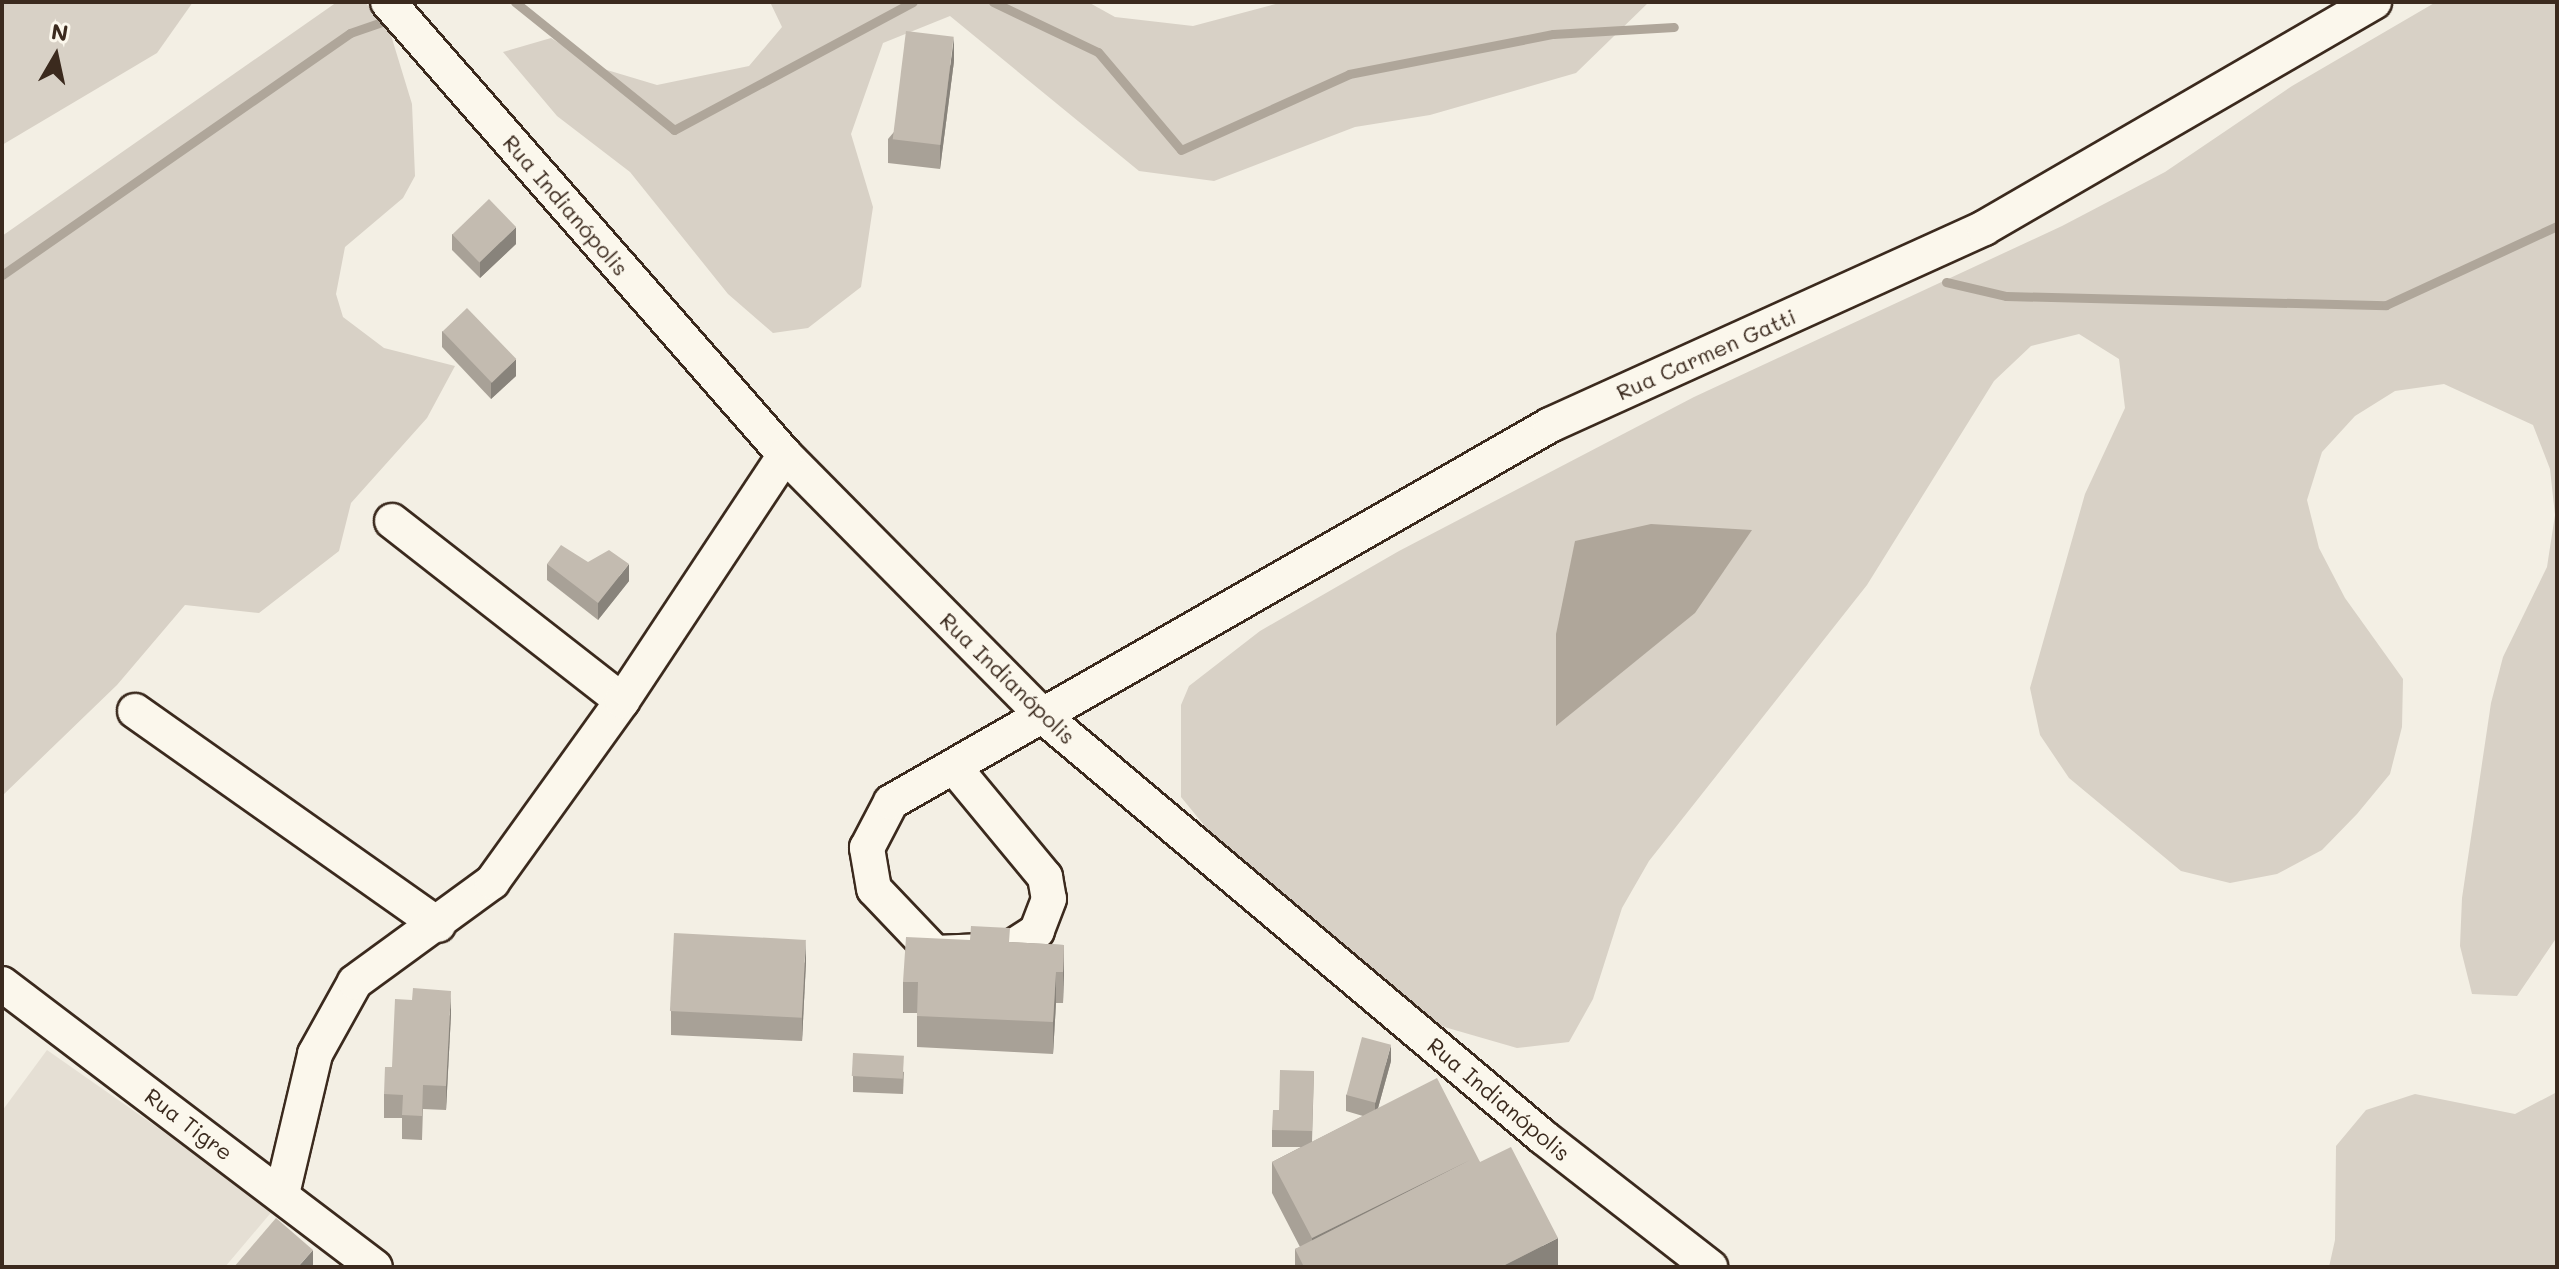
<!DOCTYPE html>
<html>
<head>
<meta charset="utf-8">
<style>
  body { margin:0 }
  #map { position:relative; width:2559px; height:1269px; overflow:hidden; background:#f3efe4; font-family:Mali,sans-serif }
  div>[style] { position:absolute }
  [style*='--x'] { left:calc(var(--x)*1px); top:calc(var(--y)*1px); width:calc(var(--w)*1px); rotate:calc(var(--a)*1deg) }
  .built>* { inset:0; background:#e5dfd4 }
  .green>* { inset:0; background:#d8d1c6 }
  .water>* { inset:0; background:#afa69a }
  .stream>* { height:9px; margin:-4.5px; padding:0 4.5px; transform-origin:4.5px; border-radius:4.5px; background:#afa69a }
  .roads { filter:drop-shadow(2px 0 #3b2a1e) drop-shadow(-2px 0 #3b2a1e) drop-shadow(0 2px #3b2a1e) drop-shadow(0 -2px #3b2a1e) }
  .minor>* { height:34px; margin:-17px; padding:0 17px; transform-origin:17px; border-radius:17px; background:#fbf7ec }
  .wall>* { inset:0; background:#a8a197 }
  .shaded-wall>* { inset:0; background:#88837b }
  .building>* { inset:0; background:#c3bbb0; transform-origin:0 0 }
  span { translate:-50% -50%; white-space:nowrap; text-align:center; line-height:1.15; -webkit-text-stroke:6px #fbf7ec; paint-order:stroke }
  .street-label { font-size:22px; color:#3b2a1e }
  .frame { position:absolute; inset:0; border:4px solid #3b2a1e; pointer-events:none }
  .north { position:absolute; left:16px; top:16px; width:80px; height:80px; -webkit-text-stroke:6px #fbf7ec; paint-order:stroke; rotate:9deg; font-size:22px; font-weight:700; line-height:32px; text-align:center; color:#3b2a1e }
  .north::after { content:''; display:block; margin:auto; width:28px; height:36px; background:#3b2a1e; clip-path:polygon(50% 0,100% 100%,50% 72%,0 100%) }
</style>
</head>
<body>
<div id="map">
  <div class="built">
    <div style="clip-path:polygon(47px 1050px,274px 1209px,225px 1267px,2px 1267px,2px 1111px)"></div>
  </div>
  <div class="green">
    <div style="clip-path:polygon(2px 2px,193px 2px,157px 53px,2px 145px)"></div>
    <div style="clip-path:polygon(337px 2px,365px 2px,390px 32px,412px 104px,415px 176px,403px 198px,345px 247px,336px 294px,343px 317px,384px 348px,455px 366px,427px 418px,351px 503px,339px 551px,259px 613px,185px 605px,117px 685px,2px 796px,2px 236px)"></div>
    <div style="clip-path:polygon(770px 2px,1088px 2px,1115px 17px,1193px 26px,1283px 2px,1649px 2px,1576px 73px,1430px 115px,1355px 127px,1214px 181px,1139px 171px,950px 16px,883px 43px,851px 134px,873px 207px,861px 287px,808px 328px,773px 333px,728px 294px,630px 172px,557px 116px,503px 52px,551px 38px,597px 67px,657px 85px,749px 66px,782px 27px)"></div>
    <div style="clip-path:polygon(2436px 2px,2557px 2px,2557px 937px,2517px 996px,2472px 994px,2460px 946px,2462px 898px,2491px 703px,2503px 657px,2547px 567px,2555px 515px,2550px 469px,2533px 425px,2444px 384px,2395px 391px,2355px 416px,2322px 452px,2307px 500px,2319px 548px,2345px 598px,2403px 679px,2402px 727px,2390px 774px,2357px 814px,2322px 850px,2277px 874px,2230px 883px,2181px 871px,2069px 778px,2040px 735px,2030px 688px,2085px 494px,2125px 408px,2119px 359px,2079px 334px,2031px 346px,1994px 381px,1867px 585px,1649px 861px,1622px 908px,1593px 999px,1569px 1042px,1517px 1048px,1427px 1022px,1244px 874px,1181px 797px,1181px 705px,1189px 686px,1260px 631px,1399px 551px,1694px 397px,2062px 226px,2165px 172px,2292px 86px)"></div>
    <div style="clip-path:polygon(2557px 1092px,2557px 1267px,2329px 1267px,2335px 1240px,2336px 1146px,2366px 1110px,2415px 1094px,2515px 1114px)"></div>
  </div>
  <div class="water">
    <div style="clip-path:polygon(1651px 524px,1752px 530px,1695px 613px,1556px 726px,1556px 634px,1575px 541px)"></div>
  </div>
  <div class="stream">
    <div style="--x:515;--y:2;--w:204;--a:38.8"></div>
    <div style="--x:674;--y:130;--w:271;--a:-28.2"></div>
    <div style="--x:993;--y:2;--w:116;--a:25.5"></div>
    <div style="--x:1098;--y:52;--w:128;--a:49.7"></div>
    <div style="--x:1181;--y:150;--w:184;--a:-24.3"></div>
    <div style="--x:1349;--y:74;--w:208;--a:-11.1"></div>
    <div style="--x:1553;--y:34;--w:121;--a:-3.3"></div>
    <div style="--x:2;--y:275;--w:424;--a:-34.8"></div>
    <div style="--x:350;--y:33;--w:36;--a:-19"></div>
    <div style="--x:1946;--y:282;--w:62;--a:13.1"></div>
    <div style="--x:2006;--y:296;--w:380;--a:1.4"></div>
    <div style="--x:2386;--y:305;--w:188;--a:-24.8"></div>
  </div>
  <div class="roads">
    <div class="minor">
      <div style="--x:388;--y:2;--w:602;--a:48.77"></div>
      <div style="--x:785;--y:455;--w:368;--a:45.3"></div>
      <div style="--x:1044;--y:717;--w:652;--a:40.09"></div>
      <div style="--x:1543;--y:1137;--w:212;--a:37.9"></div>
      <div style="--x:392;--y:521;--w:292;--a:38"></div>
      <div style="--x:135;--y:711;--w:371;--a:35.2"></div>
      <div style="--x:954;--y:767;--w:143;--a:50.4"></div>
      <div style="--x:1045;--y:877;--w:22;--a:80"></div>
      <div style="--x:1049;--y:899;--w:34;--a:111"></div>
      <div style="--x:1037;--y:931;--w:35;--a:147"></div>
      <div style="--x:1008;--y:950;--w:73;--a:177.6"></div>
      <div style="--x:935;--y:953;--w:88;--a:-133.6"></div>
      <div style="--x:874;--y:889;--w:42;--a:-99.7"></div>
      <div style="--x:867;--y:848;--w:52;--a:-62.4"></div>
      <div style="--x:891;--y:802;--w:759;--a:-29.77"></div>
      <div style="--x:1550;--y:425;--w:477;--a:-24.4"></div>
      <div style="--x:1984;--y:228;--w:451;--a:-30.1"></div>
      <div style="--x:2;--y:984;--w:468;--a:37.2"></div>
      <div style="--x:282;--y:1194;--w:144;--a:-76.7"></div>
      <div style="--x:315;--y:1054;--w:82;--a:-60.9"></div>
      <div style="--x:355;--y:982;--w:170;--a:-36.1"></div>
      <div style="--x:492;--y:882;--w:223;--a:-54.3"></div>
      <div style="--x:622;--y:701;--w:295;--a:-56.5"></div>
    </div>
  </div>
  <div class="wall">
    <div style="clip-path:polygon(954px 61px,940px 169px,888px 163px,888px 139px)"></div>
    <div style="clip-path:polygon(452px 234px,516px 244px,480px 278px,452px 250px)"></div>
    <div style="clip-path:polygon(442px 331px,516px 376px,491px 399px,442px 347px)"></div>
    <div style="clip-path:polygon(588px 562px,629px 581px,598px 620px,547px 580px,547px 564px)"></div>
    <div style="clip-path:polygon(1010px 942px,1064px 945px,1063px 1003px,1056px 1003px,1053px 1054px,917px 1047px,917px 1013px,903px 1013px,903px 982px)"></div>
    <div style="clip-path:polygon(806px 962px,802px 1041px,671px 1035px,671px 1011px)"></div>
    <div style="clip-path:polygon(451px 1014px,446px 1110px,423px 1109px,422px 1140px,402px 1139px,402px 1118px,384px 1118px,384px 1094px,392px 1067px)"></div>
    <div style="clip-path:polygon(853px 1053px,904px 1072px,903px 1094px,853px 1092px)"></div>
    <div style="clip-path:polygon(1391px 1061px,1378px 1108px,1480px 1162px,1558px 1267px,1295px 1267px,1295px 1249px,1300px 1247px,1272px 1193px,1272px 1162px,1301px 1147px,1272px 1147px,1272px 1130px,1279px 1110px,1314px 1071px,1312px 1142px,1363px 1116px,1346px 1111px,1346px 1095px)"></div>
  </div>
  <div class="shaded-wall">
    <div style="clip-path:polygon(954px 37px,954px 61px,940px 169px,940px 145px)"></div>
    <div style="clip-path:polygon(516px 227px,516px 244px,480px 278px,480px 262px)"></div>
    <div style="clip-path:polygon(516px 359px,516px 376px,491px 399px,491px 383px)"></div>
    <div style="clip-path:polygon(629px 564px,629px 581px,598px 620px,598px 603px)"></div>
    <div style="clip-path:polygon(806px 939px,806px 962px,802px 1041px,802px 1017px)"></div>
    <div style="clip-path:polygon(1064px 945px,1064px 976px,1063px 1003px,1063px 972px)"></div>
    <div style="clip-path:polygon(1056px 972px,1056px 1003px,1053px 1054px,1053px 1022px)"></div>
    <div style="clip-path:polygon(451px 991px,451px 1014px,446px 1110px,446px 1086px)"></div>
    <div style="clip-path:polygon(1391px 1045px,1391px 1061px,1375px 1119px,1375px 1103px)"></div>
    <div style="clip-path:polygon(1470px 1160px,1312px 1267px,1312px 1238px)"></div>
    <div style="clip-path:polygon(1558px 1238px,1558px 1267px,1501px 1267px)"></div>
    <div style="clip-path:polygon(313px 1250px,313px 1267px,298px 1267px)"></div>
  </div>
  <div class="building">
    <div style="left:906px;top:31px;width:48px;height:109px;rotate:7deg"></div>
    <div style="left:489px;top:199px;width:39px;height:51px;rotate:46deg"></div>
    <div style="left:467px;top:308px;width:71px;height:34px;rotate:46deg"></div>
    <div style="clip-path:polygon(561px 545px,588px 562px,609px 550px,629px 564px,598px 603px,547px 564px)"></div>
    <div style="clip-path:polygon(971px 926px,1010px 928px,1009px 942px,1064px 945px,1063px 972px,1056px 972px,1053px 1022px,917px 1016px,918px 982px,903px 982px,906px 937px,970px 940px)"></div>
    <div style="left:674px;top:933px;width:132px;height:78px;rotate:3deg"></div>
    <div style="clip-path:polygon(413px 988px,451px 991px,446px 1086px,423px 1085px,422px 1116px,402px 1115px,403px 1095px,384px 1094px,385px 1067px,392px 1067px,395px 999px,412px 1000px)"></div>
    <div style="left:1362px;top:1037px;width:30px;height:60px;rotate:15deg"></div>
    <div style="left:853px;top:1053px;width:51px;height:23px;rotate:3deg"></div>
    <div style="clip-path:polygon(1280px 1070px,1314px 1071px,1312px 1131px,1272px 1130px,1273px 1110px,1279px 1110px)"></div>
    <div style="clip-path:polygon(1437px 1078px,1480px 1162px,1511px 1147px,1558px 1238px,1501px 1267px,1304px 1267px,1295px 1249px,1470px 1160px,1312px 1238px,1272px 1162px)"></div>
    <div style="clip-path:polygon(276px 1218px,313px 1250px,298px 1267px,234px 1267px)"></div>
  </div>
  <div class="street-label">
    <span style="left:566px;top:205px;rotate:49deg">Rua Indianópolis</span>
    <span style="left:1706px;top:354px;rotate:-24deg">Rua Carmen Gatti</span>
    <span style="left:1008px;top:678px;rotate:44deg">Rua Indianópolis</span>
    <span style="left:1499px;top:1099px;rotate:40deg">Rua Indianópolis</span>
    <span style="left:189px;top:1124px;rotate:37deg">Rua Tigre</span>
  </div>
  <div class="frame"></div>
  <div class="north">N</div>
</div>
</body>
</html>
